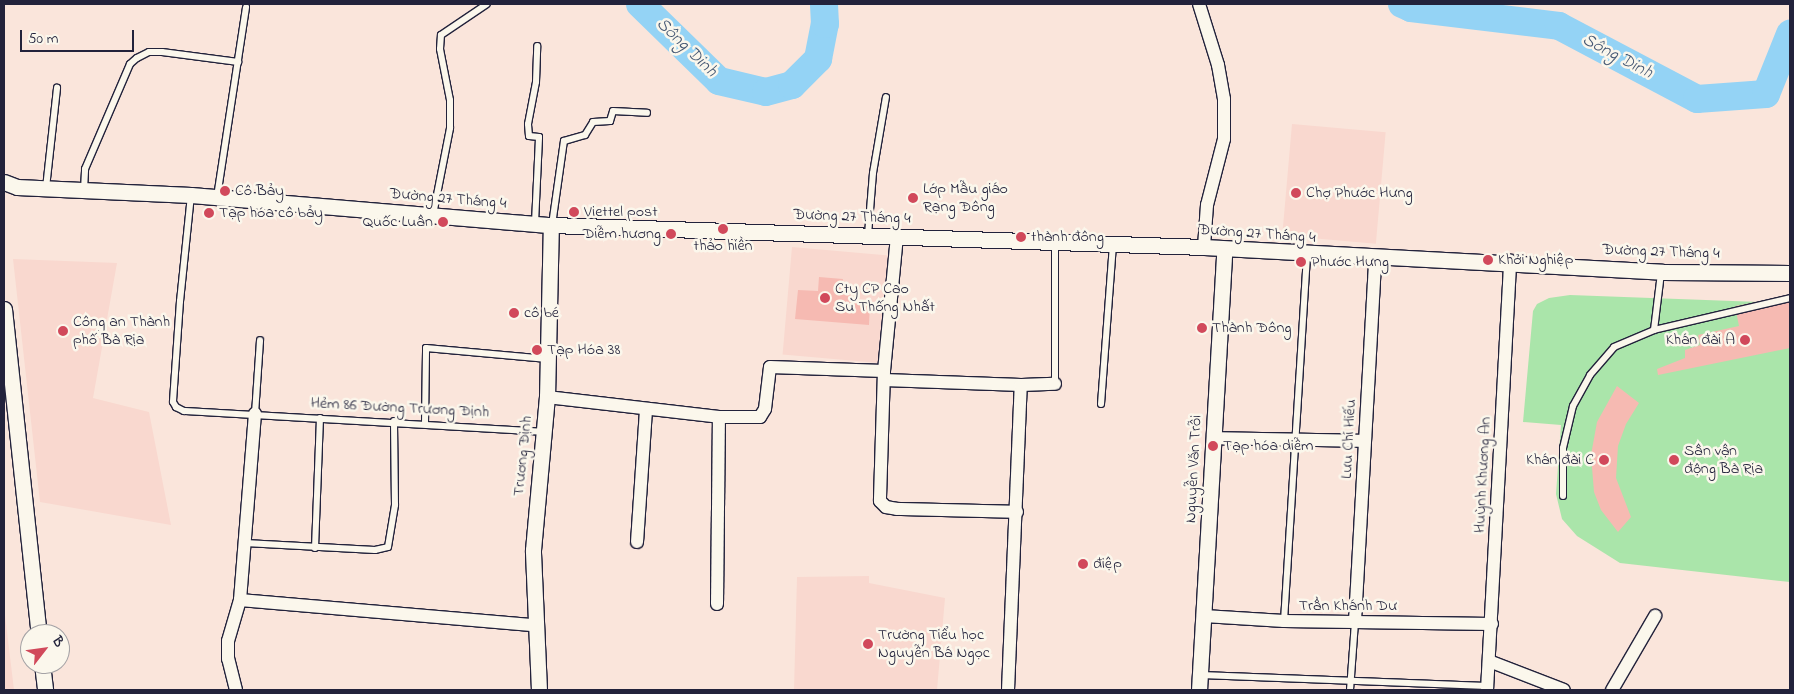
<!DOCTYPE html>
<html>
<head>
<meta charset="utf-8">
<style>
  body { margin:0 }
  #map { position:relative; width:1794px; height:694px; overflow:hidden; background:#fae5db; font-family:"Indie Flower",sans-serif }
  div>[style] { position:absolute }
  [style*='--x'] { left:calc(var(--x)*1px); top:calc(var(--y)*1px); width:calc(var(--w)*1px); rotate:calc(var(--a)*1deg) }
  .built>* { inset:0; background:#f9d8cf; transform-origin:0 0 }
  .green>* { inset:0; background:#aae5aa }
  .river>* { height:28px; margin:-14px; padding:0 14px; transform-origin:14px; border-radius:14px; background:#94d3f5 }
  .building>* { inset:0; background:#f6bab2 }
  .roads { filter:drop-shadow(1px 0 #22223b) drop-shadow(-1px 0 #22223b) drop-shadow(0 1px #22223b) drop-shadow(0 -1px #22223b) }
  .service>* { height:6px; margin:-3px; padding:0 3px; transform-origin:3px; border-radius:3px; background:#fbf7ec }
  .minor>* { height:12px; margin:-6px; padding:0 6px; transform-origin:6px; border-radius:6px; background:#fbf7ec }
  .tertiary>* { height:15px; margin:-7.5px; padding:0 7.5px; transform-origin:7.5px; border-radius:7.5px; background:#fbf7ec }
  .dots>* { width:14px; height:14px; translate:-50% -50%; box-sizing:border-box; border:2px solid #fbf7ec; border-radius:50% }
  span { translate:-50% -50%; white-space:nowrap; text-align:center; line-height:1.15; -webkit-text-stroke:5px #fbf7ec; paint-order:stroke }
  .poi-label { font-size:16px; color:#22223b }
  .left { translate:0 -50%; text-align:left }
  .right { translate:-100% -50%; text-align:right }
  .street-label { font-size:16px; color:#22223b }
  .water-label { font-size:18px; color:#445773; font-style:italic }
  .frame { position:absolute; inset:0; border:5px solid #22223b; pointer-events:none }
  .north { position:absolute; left:20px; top:624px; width:50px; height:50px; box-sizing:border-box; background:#fbf7ec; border:1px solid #a4a2a5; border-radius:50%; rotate:60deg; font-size:14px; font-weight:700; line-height:20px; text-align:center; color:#22223b }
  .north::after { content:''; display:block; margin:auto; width:18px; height:22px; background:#d1495b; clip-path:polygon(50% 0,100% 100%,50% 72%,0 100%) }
  .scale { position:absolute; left:20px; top:30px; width:114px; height:22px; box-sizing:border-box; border:2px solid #22223b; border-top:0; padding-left:6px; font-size:15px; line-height:18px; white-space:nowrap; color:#22223b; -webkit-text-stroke:4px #fbf7ec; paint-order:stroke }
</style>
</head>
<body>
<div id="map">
  <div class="built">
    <div style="left:1292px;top:124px;width:94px;height:112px;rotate:5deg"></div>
    <div style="left:792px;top:247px;width:97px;height:108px;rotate:5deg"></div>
    <div style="clip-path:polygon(13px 259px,117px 263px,93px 398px,149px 412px,171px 525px,40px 502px)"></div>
    <div style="clip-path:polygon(869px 576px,869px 583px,945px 598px,937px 690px,794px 690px,797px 577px)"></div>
    <div style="clip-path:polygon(4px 607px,14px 690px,4px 690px)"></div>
  </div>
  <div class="green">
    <div style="clip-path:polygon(1570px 295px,1790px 303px,1790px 582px,1620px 563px,1577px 536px,1562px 519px,1556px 494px,1561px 425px,1523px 422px,1533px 311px,1537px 304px,1549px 298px)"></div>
  </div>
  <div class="river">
    <div style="--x:640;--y:4;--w:110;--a:44.3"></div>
    <div style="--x:719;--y:81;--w:48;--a:13.2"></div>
    <div style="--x:766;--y:92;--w:27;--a:-15"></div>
    <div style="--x:792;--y:85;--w:37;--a:-45"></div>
    <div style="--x:818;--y:59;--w:36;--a:-79"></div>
    <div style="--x:825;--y:24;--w:20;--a:-93"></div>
    <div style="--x:1402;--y:4;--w:10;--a:24"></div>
    <div style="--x:1411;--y:8;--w:149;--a:6.9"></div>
    <div style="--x:1559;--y:26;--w:156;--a:27.9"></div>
    <div style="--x:1697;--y:99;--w:69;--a:-4.1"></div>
    <div style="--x:1766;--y:94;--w:65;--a:-68.2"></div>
  </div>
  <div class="building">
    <div style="clip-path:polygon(819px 277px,843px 279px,841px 294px,853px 295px,852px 302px,870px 303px,869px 325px,795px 319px,798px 290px,818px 291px)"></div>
    <div style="clip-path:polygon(1790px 296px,1790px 348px,1658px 375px,1657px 369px,1685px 358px,1685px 350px,1700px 345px,1698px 335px,1739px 326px,1735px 306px)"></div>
    <div style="clip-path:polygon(1617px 386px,1639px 403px,1626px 424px,1618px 446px,1616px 478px,1631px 517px,1618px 532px,1601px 510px,1594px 492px,1591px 455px,1597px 422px)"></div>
  </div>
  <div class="roads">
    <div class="service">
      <div style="--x:46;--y:188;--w:101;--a:-83.7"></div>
      <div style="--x:84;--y:190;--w:21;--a:-87"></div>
      <div style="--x:85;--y:169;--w:114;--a:-66.8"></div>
      <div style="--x:130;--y:64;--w:9;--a:-41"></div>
      <div style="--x:137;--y:58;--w:13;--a:-27"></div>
      <div style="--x:149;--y:52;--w:13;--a:0"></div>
      <div style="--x:162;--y:52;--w:77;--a:7.5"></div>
      <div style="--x:191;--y:195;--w:107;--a:95.9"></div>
      <div style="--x:180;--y:301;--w:101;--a:94"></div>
      <div style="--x:173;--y:402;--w:6;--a:59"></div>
      <div style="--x:176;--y:407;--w:9;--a:27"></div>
      <div style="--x:184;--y:411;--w:360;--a:3.3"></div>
      <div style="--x:217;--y:197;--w:192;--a:-81.3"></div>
      <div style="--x:433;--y:215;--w:89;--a:-78.9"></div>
      <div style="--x:450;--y:128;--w:28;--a:-90"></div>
      <div style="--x:450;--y:100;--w:52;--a:-101.1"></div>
      <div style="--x:440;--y:49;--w:14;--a:-86"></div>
      <div style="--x:441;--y:35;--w:55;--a:-34"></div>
      <div style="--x:535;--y:223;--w:86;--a:-87.3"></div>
      <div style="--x:539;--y:137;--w:10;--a:-174"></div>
      <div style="--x:529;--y:136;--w:12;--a:-95"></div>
      <div style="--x:528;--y:124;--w:43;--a:-79.2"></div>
      <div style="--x:536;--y:82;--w:36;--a:-88"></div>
      <div style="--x:552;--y:225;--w:85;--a:-81.9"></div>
      <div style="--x:564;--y:141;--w:22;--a:-16"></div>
      <div style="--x:585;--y:135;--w:15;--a:-58"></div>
      <div style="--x:593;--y:122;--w:17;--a:-3"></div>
      <div style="--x:610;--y:121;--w:10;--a:-73"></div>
      <div style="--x:613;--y:111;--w:34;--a:3"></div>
      <div style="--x:868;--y:235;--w:62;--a:-85.4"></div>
      <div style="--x:873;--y:173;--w:77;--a:-80.3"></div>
      <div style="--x:1055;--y:243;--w:141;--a:90"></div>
      <div style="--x:1654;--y:330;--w:57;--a:-83"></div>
      <div style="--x:1101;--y:404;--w:158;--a:-85.7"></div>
      <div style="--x:255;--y:414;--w:74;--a:-86.1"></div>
      <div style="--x:425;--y:423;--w:75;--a:-89.2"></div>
      <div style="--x:426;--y:348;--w:122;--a:5.2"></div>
      <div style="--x:1563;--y:496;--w:48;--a:-90"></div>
      <div style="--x:1563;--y:448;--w:43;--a:-76.6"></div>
      <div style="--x:1573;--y:406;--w:35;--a:-61"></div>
      <div style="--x:1590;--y:375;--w:37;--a:-49"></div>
      <div style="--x:1614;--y:347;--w:43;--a:-23"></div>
      <div style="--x:1654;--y:330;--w:140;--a:-13.2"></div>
      <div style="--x:245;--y:543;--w:130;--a:3.1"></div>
      <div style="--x:375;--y:550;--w:13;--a:-13"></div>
      <div style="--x:388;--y:547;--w:43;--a:-80.5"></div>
      <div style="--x:395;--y:505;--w:84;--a:-90.7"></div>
      <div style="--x:315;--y:548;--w:130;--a:-87.8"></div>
      <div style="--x:1284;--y:621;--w:367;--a:-86.4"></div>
      <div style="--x:1201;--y:675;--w:286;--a:2.2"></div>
      <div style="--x:1350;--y:690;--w:68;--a:-85.8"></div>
    </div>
    <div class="minor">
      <div style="--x:1199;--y:4;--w:64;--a:72.7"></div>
      <div style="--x:1218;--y:65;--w:35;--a:80"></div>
      <div style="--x:1224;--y:99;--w:40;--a:90"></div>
      <div style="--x:1224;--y:139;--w:68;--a:104.4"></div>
      <div style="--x:1207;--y:205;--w:42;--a:94.1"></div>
      <div style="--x:897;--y:236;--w:136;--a:95.5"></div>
      <div style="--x:884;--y:371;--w:130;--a:91.8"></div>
      <div style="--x:880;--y:501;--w:8;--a:45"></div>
      <div style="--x:886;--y:507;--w:11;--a:10"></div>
      <div style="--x:897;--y:509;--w:120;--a:1.4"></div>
      <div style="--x:884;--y:380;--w:137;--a:2.1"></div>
      <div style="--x:547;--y:397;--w:173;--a:6.6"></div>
      <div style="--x:719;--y:417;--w:41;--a:0"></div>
      <div style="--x:760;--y:417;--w:9;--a:-58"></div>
      <div style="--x:765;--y:409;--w:42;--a:-83.2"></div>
      <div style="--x:770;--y:367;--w:114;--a:2"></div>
      <div style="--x:1213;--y:438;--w:152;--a:1.1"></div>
      <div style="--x:637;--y:542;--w:132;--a:-86.1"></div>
      <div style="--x:240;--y:600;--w:295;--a:4.9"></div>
      <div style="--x:717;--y:604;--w:187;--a:-89.4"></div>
      <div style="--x:1204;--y:616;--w:80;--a:3.6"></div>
      <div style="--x:1284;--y:621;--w:208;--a:0.8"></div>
      <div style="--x:1355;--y:621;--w:364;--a:-86.8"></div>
      <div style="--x:1489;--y:661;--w:80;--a:21.1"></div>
      <div style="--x:236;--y:690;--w:32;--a:-104"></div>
      <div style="--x:228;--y:659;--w:18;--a:-90"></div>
      <div style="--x:228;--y:641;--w:43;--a:-73.7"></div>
      <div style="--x:240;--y:600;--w:187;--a:-85.4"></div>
      <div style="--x:1008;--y:690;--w:305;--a:-87.6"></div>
      <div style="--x:1021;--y:385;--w:34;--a:-2"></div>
      <div style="--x:1487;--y:690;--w:430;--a:-86.9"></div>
      <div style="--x:1612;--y:690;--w:86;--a:-59.8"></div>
    </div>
    <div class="tertiary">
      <div style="--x:4;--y:182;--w:14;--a:21"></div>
      <div style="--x:17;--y:187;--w:174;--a:2.6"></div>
      <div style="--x:191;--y:195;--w:361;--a:4.8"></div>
      <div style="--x:551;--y:225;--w:653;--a:1.93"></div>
      <div style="--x:1204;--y:247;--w:459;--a:3.1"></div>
      <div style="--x:1662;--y:272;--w:128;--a:0.4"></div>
      <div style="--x:4;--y:309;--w:327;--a:83.9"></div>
      <div style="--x:42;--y:664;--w:26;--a:83"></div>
      <div style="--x:539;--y:690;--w:140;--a:-92.5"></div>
      <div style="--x:533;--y:550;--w:154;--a:-84.8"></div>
      <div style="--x:547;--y:397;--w:172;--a:-88.7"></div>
      <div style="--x:1199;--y:690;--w:441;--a:-86.7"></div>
    </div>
  </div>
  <div class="dots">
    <div style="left:225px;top:191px;background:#d1495b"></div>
    <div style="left:1296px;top:193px;background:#d1495b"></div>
    <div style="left:913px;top:198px;background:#d1495b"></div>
    <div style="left:574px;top:212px;background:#d1495b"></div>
    <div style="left:209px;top:213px;background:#d1495b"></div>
    <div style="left:443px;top:222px;background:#d1495b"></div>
    <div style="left:723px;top:229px;background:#d1495b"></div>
    <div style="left:671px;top:234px;background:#d1495b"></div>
    <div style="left:1021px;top:237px;background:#d1495b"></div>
    <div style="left:1488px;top:260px;background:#d1495b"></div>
    <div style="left:1301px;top:262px;background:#d1495b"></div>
    <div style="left:825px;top:298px;background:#d1495b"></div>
    <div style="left:514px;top:313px;background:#d1495b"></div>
    <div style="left:1202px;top:328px;background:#d1495b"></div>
    <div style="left:63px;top:331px;background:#d1495b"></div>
    <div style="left:1745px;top:340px;background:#d1495b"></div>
    <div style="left:537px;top:350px;background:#d1495b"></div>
    <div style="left:1213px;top:446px;background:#d1495b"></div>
    <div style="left:1604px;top:460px;background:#d1495b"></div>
    <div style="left:1674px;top:460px;background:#d1495b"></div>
    <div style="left:1083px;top:564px;background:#d1495b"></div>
    <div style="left:868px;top:644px;background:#d1495b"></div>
  </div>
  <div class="poi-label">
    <span class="left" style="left:923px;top:198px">Lớp Mẫu giáo<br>Rạng Đông</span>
    <span class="left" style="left:235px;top:191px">Cô Bảy</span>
    <span class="left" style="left:1306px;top:193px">Chợ Phước Hưng</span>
    <span class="left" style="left:584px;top:212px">Viettel post</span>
    <span class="left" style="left:219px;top:213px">Tạp hóa cô bảy</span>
    <span class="right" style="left:433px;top:222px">Quốc Luân</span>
    <span class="right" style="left:661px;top:234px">Diễm hương</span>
    <span class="left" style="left:1031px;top:237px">thành đông</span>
    <span style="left:723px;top:246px">thảo hiền</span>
    <span class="left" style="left:1498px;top:260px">Khởi Nghiệp</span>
    <span class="left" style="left:1311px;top:262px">Phước Hưng</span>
    <span class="left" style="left:835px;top:298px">Cty CP Cao<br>Su Thống Nhất</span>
    <span class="left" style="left:524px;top:313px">cô bé</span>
    <span class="left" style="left:73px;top:331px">Công an Thành<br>phố Bà Rịa</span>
    <span class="left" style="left:1212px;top:328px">Thành Đông</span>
    <span class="right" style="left:1735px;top:340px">Khán đài A</span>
    <span class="left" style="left:547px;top:350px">Tạp Hóa 38</span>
    <span class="left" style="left:1223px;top:446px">Tạp hóa diễm</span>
    <span class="left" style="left:1684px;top:460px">Sân vận<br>động Bà Rịa</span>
    <span class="right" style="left:1594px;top:460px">Khán đài C</span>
    <span class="left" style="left:1093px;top:564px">điệp</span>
    <span class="left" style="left:878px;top:644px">Trường Tiểu học<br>Nguyễn Bá Ngọc</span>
  </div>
  <div class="street-label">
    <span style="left:448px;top:199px;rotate:5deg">Đường 27 Tháng 4</span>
    <span style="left:852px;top:217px;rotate:2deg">Đường 27 Tháng 4</span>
    <span style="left:1257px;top:234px;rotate:4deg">Đường 27 Tháng 4</span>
    <span style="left:1661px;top:252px;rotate:2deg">Đường 27 Tháng 4</span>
    <span style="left:400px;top:408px;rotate:3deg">Hẻm 86 Đường Trương Định</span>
    <span style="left:1349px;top:439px;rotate:-87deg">Lưu Chí Hiếu</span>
    <span style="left:523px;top:456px;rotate:-84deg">Trương Định</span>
    <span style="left:1194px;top:469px;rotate:-87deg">Nguyễn Văn Trỗi</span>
    <span style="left:1483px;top:475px;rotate:-87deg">Huỳnh Khương An</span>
    <span style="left:1348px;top:606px">Trần Khánh Dư</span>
  </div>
  <div class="water-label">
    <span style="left:686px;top:48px;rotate:44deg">Sông Dinh</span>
    <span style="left:1617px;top:57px;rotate:28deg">Sông Dinh</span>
  </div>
  <div class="frame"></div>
  <div class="north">B</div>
  <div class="scale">50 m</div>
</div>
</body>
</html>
